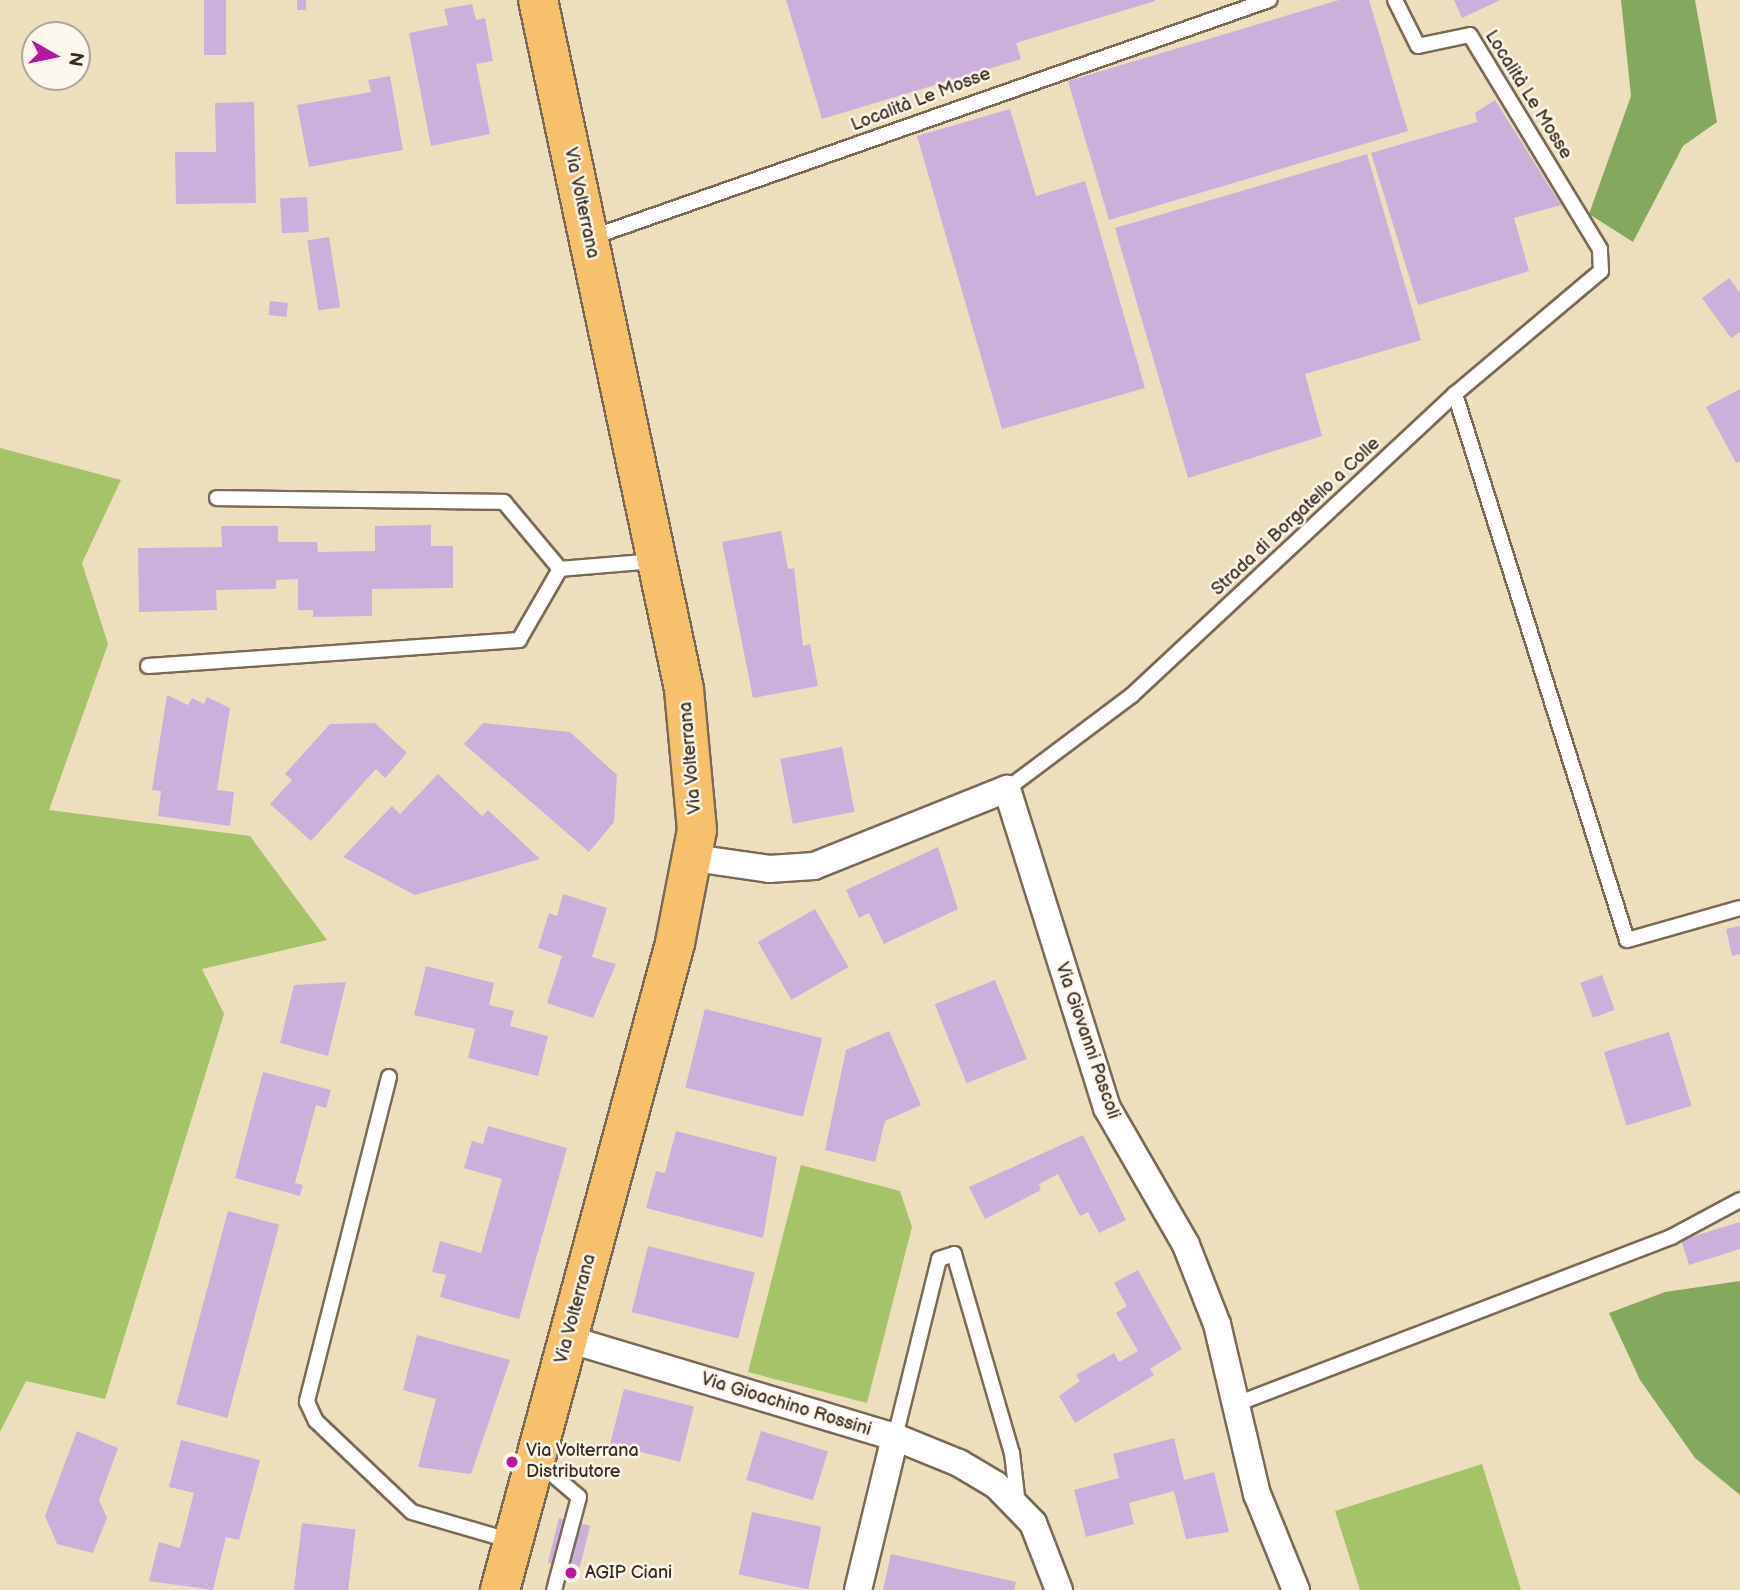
<!DOCTYPE html>
<html>
<head>
<meta charset="utf-8">
<style>
  body { margin:0 }
  #map { position:relative; width:1740px; height:1590px; overflow:hidden; background:#eddfbe; font-family:"Balsamiq Sans",sans-serif }
  div>[style] { position:absolute }
  [style*='--x'] { left:calc(var(--x)*1px); top:calc(var(--y)*1px); width:calc(var(--w)*1px); rotate:calc(var(--a)*1deg) }
  .green>* { inset:0; background:#a6c36a }
  .forest>* { inset:0; background:#84a95e }
  .building>* { inset:0; background:#ccb0db; transform-origin:0 0 }
  .roads { filter:drop-shadow(2px 0 #796956) drop-shadow(-2px 0 #796956) drop-shadow(0 2px #796956) drop-shadow(0 -2px #796956) }
  .lane>* { height:14px; margin:-7px; padding:0 7px; transform-origin:7px; border-radius:7px; background:#fff }
  .street>* { height:26px; margin:-13px; padding:0 13px; transform-origin:13px; border-radius:13px; background:#fff }
  .primary>* { height:38px; margin:-19px; padding:0 19px; transform-origin:19px; border-radius:19px; background:#f7c06c }
  .dots>* { width:19px; height:19px; translate:-50% -50%; box-sizing:border-box; border:4px solid #fbf7ec; border-radius:50% }
  span { translate:-50% -50%; white-space:nowrap; text-align:center; line-height:1.15; -webkit-text-stroke:5px #fbf7ec; paint-order:stroke }
  .street-label { font-size:18px; color:#3b2a1e }
  .poi-label { font-size:18px; color:#3b2a1e }
  .left { translate:0 -50%; text-align:left }
  .north { position:absolute; left:21px; top:21px; width:70px; height:70px; box-sizing:border-box; background:#fbf7ec; border:2px solid #aea59a; border-radius:50%; rotate:99deg; font-size:19px; font-weight:700; line-height:28px; text-align:center; color:#3b2a1e }
  .north::after { content:''; display:block; margin:auto; width:24px; height:32px; background:#b5179e; clip-path:polygon(50% 0,100% 100%,50% 72%,0 100%) }
</style>
</head>
<body>
<div id="map">
  <div class="green">
    <div style="clip-path:polygon(0 448px,121px 480px,82px 563px,108px 644px,49px 810px,250px 836px,327px 940px,202px 969px,224px 1014px,105px 1399px,26px 1381px,0 1432px)"></div>
    <div style="clip-path:polygon(801px 1165px,900px 1191px,912px 1227px,867px 1403px,748px 1372px)"></div>
    <div style="clip-path:polygon(1482px 1464px,1521px 1590px,1360px 1590px,1335px 1511px)"></div>
  </div>
  <div class="forest">
    <div style="clip-path:polygon(1621px 0,1695px 0,1717px 122px,1683px 146px,1633px 242px,1589px 214px,1631px 96px)"></div>
    <div style="clip-path:polygon(1740px 1281px,1740px 1495px,1695px 1458px,1640px 1380px,1609px 1313px,1665px 1292px)"></div>
  </div>
  <div class="building">
    <div style="left:204px;top:0;width:22px;height:55px"></div>
    <div style="left:297px;top:0;width:9px;height:10px"></div>
    <div style="clip-path:polygon(786px 0,1155px 0,1155px 1px,1016px 43px,1021px 59px,822px 119px)"></div>
    <div style="clip-path:polygon(1339px 0,1369px 0,1408px 131px,1109px 220px,1068px 81px)"></div>
    <div style="clip-path:polygon(1454px 0,1500px 0,1462px 18px)"></div>
    <div style="clip-path:polygon(472px 4px,476px 20px,485px 18px,493px 61px,476px 64px,490px 134px,431px 146px,409px 33px,448px 25px,444px 9px)"></div>
    <div style="clip-path:polygon(390px 76px,403px 150px,309px 167px,297px 105px,371px 92px,368px 80px)"></div>
    <div style="clip-path:polygon(1495px 100px,1561px 205px,1514px 218px,1529px 271px,1418px 305px,1371px 153px,1477px 122px,1475px 113px)"></div>
    <div style="clip-path:polygon(254px 102px,256px 203px,176px 204px,175px 152px,216px 152px,215px 103px)"></div>
    <div style="clip-path:polygon(1010px 109px,1036px 196px,1085px 181px,1145px 388px,1002px 429px,917px 136px)"></div>
    <div style="clip-path:polygon(1367px 154px,1421px 340px,1305px 374px,1322px 436px,1188px 478px,1115px 228px)"></div>
    <div style="left:307px;top:197px;width:35px;height:27px;rotate:87deg"></div>
    <div style="left:329px;top:237px;width:71px;height:22px;rotate:81deg"></div>
    <div style="clip-path:polygon(1729px 278px,1740px 293px,1740px 332px,1731px 338px,1702px 298px)"></div>
    <div style="left:270px;top:301px;width:18px;height:14px;rotate:6deg"></div>
    <div style="clip-path:polygon(1740px 389px,1740px 461px,1736px 463px,1706px 407px)"></div>
    <div style="clip-path:polygon(431px 525px,431px 546px,453px 546px,453px 588px,372px 589px,372px 616px,313px 617px,313px 610px,298px 610px,298px 579px,276px 580px,276px 589px,216px 590px,217px 610px,139px 612px,138px 548px,222px 547px,221px 526px,278px 526px,278px 542px,317px 542px,318px 552px,375px 551px,375px 526px)"></div>
    <div style="clip-path:polygon(781px 531px,788px 569px,794px 568px,803px 646px,810px 644px,818px 686px,753px 698px,722px 542px)"></div>
    <div style="clip-path:polygon(167px 695px,188px 705px,192px 698px,204px 704px,207px 697px,230px 708px,217px 790px,234px 792px,230px 826px,158px 816px,161px 791px,152px 790px)"></div>
    <div style="clip-path:polygon(375px 723px,407px 753px,385px 778px,376px 769px,311px 841px,270px 804px,292px 780px,285px 774px,330px 724px)"></div>
    <div style="clip-path:polygon(483px 723px,570px 732px,617px 775px,614px 822px,589px 852px,464px 744px)"></div>
    <div style="left:842px;top:747px;width:66px;height:63px;rotate:79deg"></div>
    <div style="clip-path:polygon(438px 774px,482px 816px,488px 810px,540px 859px,415px 895px,343px 857px,392px 806px,400px 814px)"></div>
    <div style="clip-path:polygon(938px 847px,958px 909px,884px 944px,869px 913px,859px 918px,846px 890px)"></div>
    <div style="clip-path:polygon(563px 894px,607px 908px,592px 957px,616px 964px,593px 1018px,547px 1003px,562px 956px,538px 948px,549px 913px,557px 916px)"></div>
    <div style="left:815px;top:909px;width:67px;height:66px;rotate:60deg"></div>
    <div style="clip-path:polygon(1740px 926px,1740px 954px,1732px 956px,1726px 929px)"></div>
    <div style="clip-path:polygon(426px 966px,494px 983px,489px 1005px,514px 1011px,510px 1026px,548px 1036px,538px 1076px,468px 1058px,475px 1029px,414px 1015px)"></div>
    <div style="left:1602px;top:975px;width:37px;height:23px;rotate:70deg"></div>
    <div style="left:995px;top:980px;width:85px;height:65px;rotate:68deg"></div>
    <div style="clip-path:polygon(346px 982px,328px 1056px,280px 1043px,294px 985px)"></div>
    <div style="left:705px;top:1009px;width:121px;height:81px;rotate:14deg"></div>
    <div style="clip-path:polygon(889px 1031px,921px 1105px,885px 1121px,875px 1162px,825px 1150px,846px 1050px)"></div>
    <div style="left:1669px;top:1032px;width:77px;height:68px;rotate:73deg"></div>
    <div style="clip-path:polygon(263px 1072px,331px 1090px,326px 1108px,316px 1105px,295px 1183px,303px 1185px,300px 1196px,235px 1178px)"></div>
    <div style="clip-path:polygon(488px 1126px,567px 1148px,519px 1319px,440px 1297px,446px 1275px,432px 1272px,440px 1241px,481px 1253px,502px 1179px,464px 1168px,472px 1141px,483px 1144px)"></div>
    <div style="clip-path:polygon(676px 1131px,777px 1157px,763px 1238px,646px 1208px,656px 1171px,665px 1173px)"></div>
    <div style="clip-path:polygon(1083px 1135px,1126px 1220px,1099px 1233px,1088px 1212px,1080px 1216px,1058px 1174px,1039px 1184px,1041px 1190px,985px 1219px,969px 1187px)"></div>
    <div style="left:228px;top:1211px;width:53px;height:200px;rotate:15deg"></div>
    <div style="clip-path:polygon(1740px 1222px,1740px 1249px,1689px 1265px,1681px 1240px)"></div>
    <div style="left:648px;top:1246px;width:110px;height:68px;rotate:14deg"></div>
    <div style="clip-path:polygon(1138px 1270px,1182px 1349px,1150px 1369px,1154px 1375px,1075px 1423px,1059px 1396px,1080px 1381px,1076px 1375px,1114px 1353px,1119px 1362px,1138px 1351px,1116px 1313px,1127px 1306px,1114px 1283px)"></div>
    <div style="clip-path:polygon(417px 1335px,510px 1360px,471px 1474px,418px 1467px,436px 1399px,403px 1390px)"></div>
    <div style="left:624px;top:1389px;width:72px;height:57px;rotate:14deg"></div>
    <div style="clip-path:polygon(77px 1431px,118px 1448px,99px 1500px,107px 1518px,93px 1553px,57px 1544px,45px 1516px)"></div>
    <div style="left:761px;top:1431px;width:70px;height:51px;rotate:17deg"></div>
    <div style="clip-path:polygon(1174px 1438px,1184px 1480px,1214px 1472px,1229px 1532px,1186px 1539px,1174px 1491px,1129px 1503px,1134px 1524px,1086px 1537px,1074px 1490px,1119px 1478px,1113px 1454px)"></div>
    <div style="clip-path:polygon(181px 1440px,260px 1460px,239px 1540px,226px 1537px,213px 1590px,149px 1581px,159px 1542px,180px 1548px,194px 1493px,169px 1487px)"></div>
    <div style="left:752px;top:1512px;width:71px;height:64px;rotate:12deg"></div>
    <div style="left:559px;top:1518px;width:32px;height:46px;rotate:14deg"></div>
    <div style="left:302px;top:1523px;width:54px;height:67px;rotate:7deg"></div>
    <div style="clip-path:polygon(891px 1554px,1016px 1582px,1014px 1590px,883px 1590px)"></div>
  </div>
  <div class="roads">
    <div class="lane">
      <div style="--x:590;--y:238;--w:720;--a:-19.32"></div>
      <div style="--x:1455;--y:394;--w:572;--a:72.51"></div>
      <div style="--x:1627;--y:940;--w:117;--a:-15.8"></div>
      <div style="--x:560;--y:569;--w:96;--a:-4.8"></div>
      <div style="--x:148;--y:666;--w:372;--a:-4"></div>
      <div style="--x:519;--y:640;--w:82;--a:-60"></div>
      <div style="--x:560;--y:569;--w:87;--a:-129.9"></div>
      <div style="--x:504;--y:502;--w:287;--a:-179.2"></div>
      <div style="--x:1007;--y:789;--w:156;--a:-36.9"></div>
      <div style="--x:1132;--y:695;--w:442;--a:-43"></div>
      <div style="--x:1455;--y:394;--w:191;--a:-40.1"></div>
      <div style="--x:1601;--y:271;--w:22;--a:-93"></div>
      <div style="--x:1600;--y:249;--w:250;--a:-121.3"></div>
      <div style="--x:1470;--y:35;--w:53;--a:168.1"></div>
      <div style="--x:1418;--y:46;--w:51;--a:-116.6"></div>
      <div style="--x:389;--y:1077;--w:335;--a:104.2"></div>
      <div style="--x:307;--y:1402;--w:21;--a:65"></div>
      <div style="--x:316;--y:1421;--w:132;--a:43.5"></div>
      <div style="--x:412;--y:1512;--w:104;--a:16.2"></div>
      <div style="--x:1239;--y:1403;--w:463;--a:-21"></div>
      <div style="--x:1671;--y:1237;--w:78;--a:-28.2"></div>
      <div style="--x:895;--y:1437;--w:183;--a:-76.1"></div>
      <div style="--x:939;--y:1259;--w:16;--a:-18"></div>
      <div style="--x:954;--y:1254;--w:207;--a:73.8"></div>
      <div style="--x:1012;--y:1453;--w:52;--a:83.4"></div>
      <div style="--x:539;--y:1463;--w:52;--a:40.4"></div>
      <div style="--x:579;--y:1497;--w:96;--a:105"></div>
    </div>
    <div class="street">
      <div style="--x:694;--y:858;--w:76;--a:8.3"></div>
      <div style="--x:769;--y:869;--w:45;--a:-3.8"></div>
      <div style="--x:814;--y:866;--w:208;--a:-21.8"></div>
      <div style="--x:1007;--y:789;--w:334;--a:72.6"></div>
      <div style="--x:1107;--y:1108;--w:158;--a:60"></div>
      <div style="--x:1186;--y:1245;--w:85;--a:68.6"></div>
      <div style="--x:1217;--y:1324;--w:175;--a:76.8"></div>
      <div style="--x:1257;--y:1494;--w:104;--a:67.9"></div>
      <div style="--x:568;--y:1339;--w:341;--a:16.7"></div>
      <div style="--x:895;--y:1437;--w:69;--a:22.1"></div>
      <div style="--x:959;--y:1463;--w:43;--a:30.7"></div>
      <div style="--x:996;--y:1485;--w:53;--a:45.8"></div>
      <div style="--x:1033;--y:1523;--w:72;--a:68.8"></div>
      <div style="--x:858;--y:1590;--w:157;--a:-76.4"></div>
    </div>
    <div class="primary">
      <div style="--x:500;--y:1590;--w:670;--a:-74.86"></div>
      <div style="--x:675;--y:943;--w:115;--a:-79"></div>
      <div style="--x:697;--y:830;--w:142;--a:-95.3"></div>
      <div style="--x:684;--y:689;--w:704;--a:-101.96"></div>
    </div>
  </div>
  <div class="dots">
    <div style="left:512px;top:1462px;background:#b5179e"></div>
    <div style="left:571px;top:1573px;background:#b5179e"></div>
  </div>
  <div class="street-label">
    <span style="left:1528px;top:95px;rotate:58deg">Località Le Mosse</span>
    <span style="left:921px;top:100px;rotate:-21deg">Località Le Mosse</span>
    <span style="left:581px;top:203px;rotate:78deg">Via Volterrana</span>
    <span style="left:1296px;top:517px;rotate:-43deg">Strada di Borgatello a Colle</span>
    <span style="left:691px;top:758px;rotate:-95deg">Via Volterrana</span>
    <span style="left:1087px;top:1041px;rotate:71deg">Via Giovanni Pascoli</span>
    <span style="left:576px;top:1309px;rotate:-75deg">Via Volterrana</span>
    <span style="left:786px;top:1405px;rotate:17deg">Via Gioachino Rossini</span>
  </div>
  <div class="poi-label">
    <span class="left" style="left:526px;top:1462px">Via Volterrana<br>Distributore</span>
    <span class="left" style="left:585px;top:1573px">AGIP Ciani</span>
  </div>
  <div class="north">N</div>
</div>
</body>
</html>
